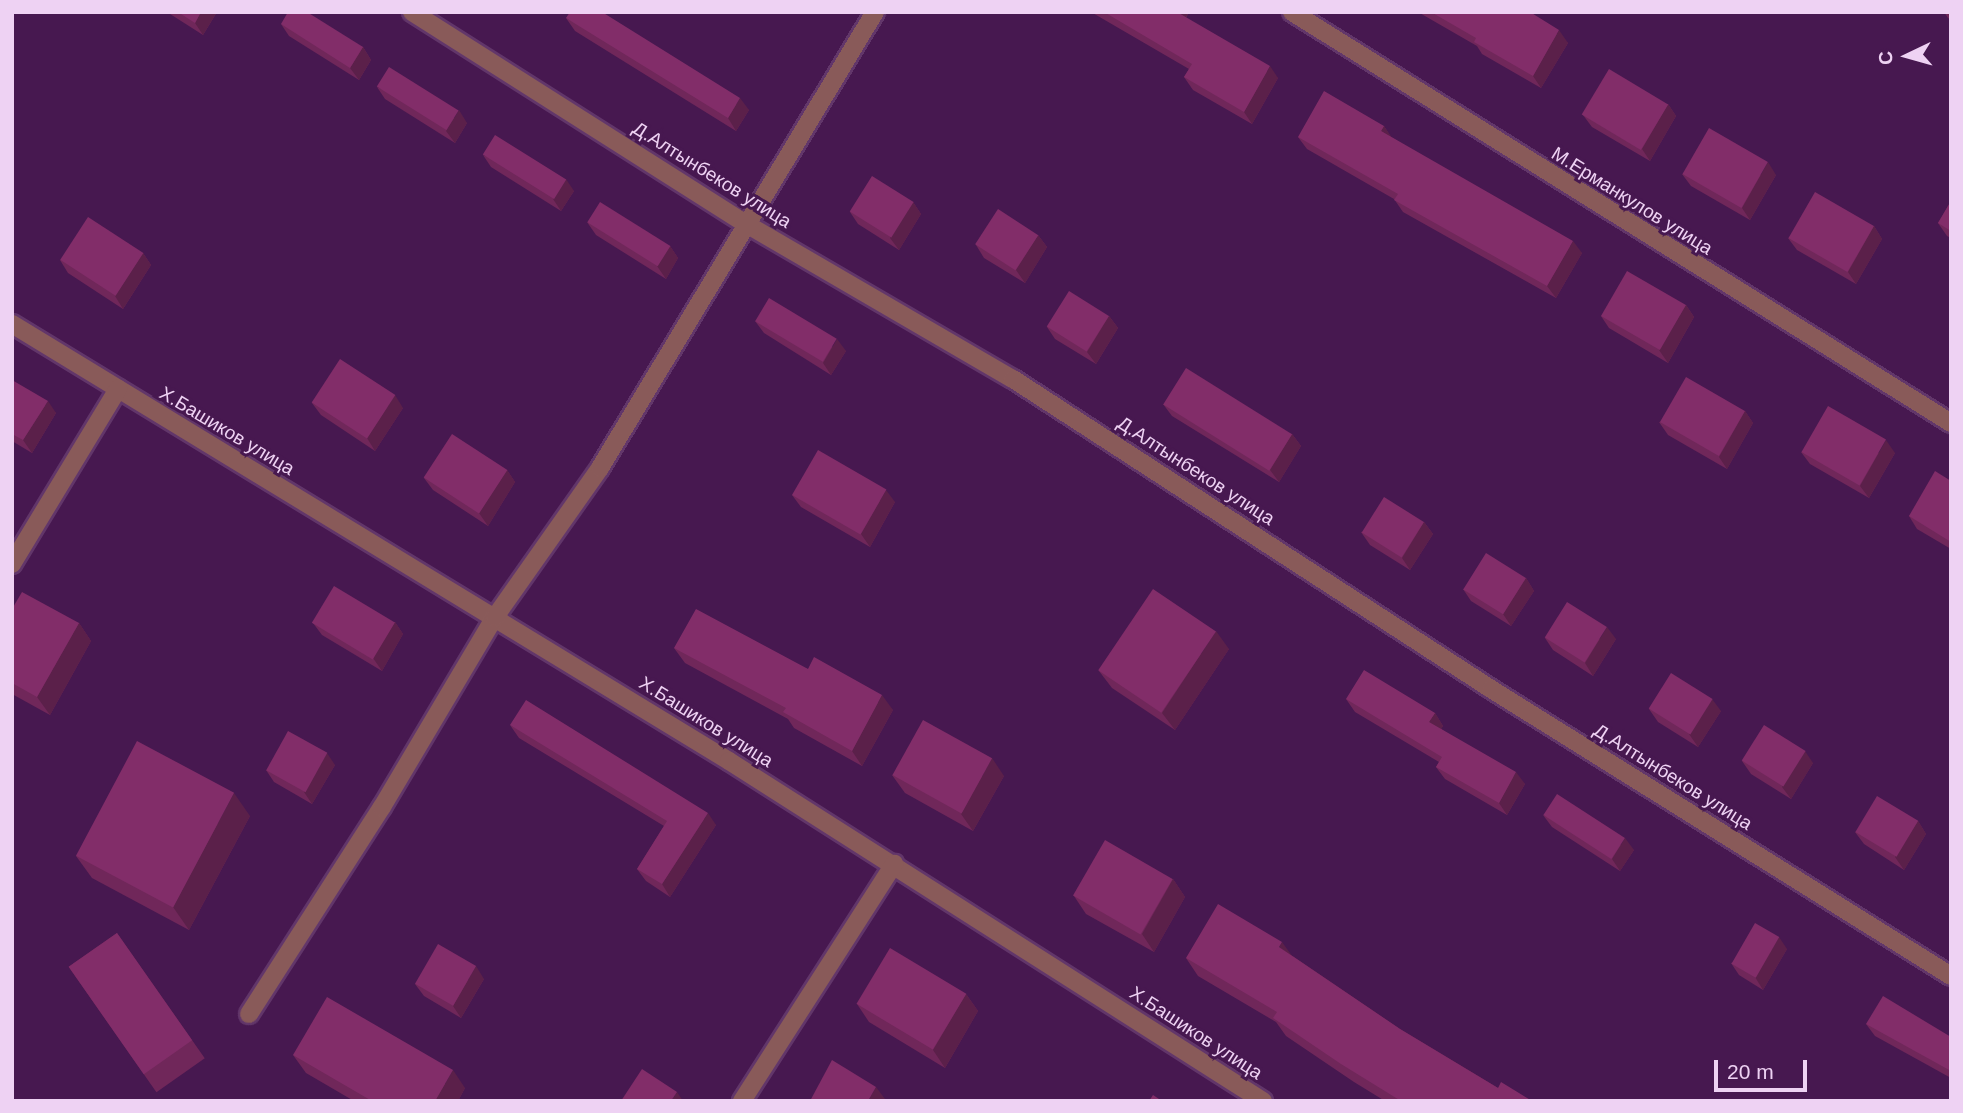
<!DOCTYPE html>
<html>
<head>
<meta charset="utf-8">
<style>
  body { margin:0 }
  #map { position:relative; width:1963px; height:1113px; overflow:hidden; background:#471850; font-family:Helvetica,sans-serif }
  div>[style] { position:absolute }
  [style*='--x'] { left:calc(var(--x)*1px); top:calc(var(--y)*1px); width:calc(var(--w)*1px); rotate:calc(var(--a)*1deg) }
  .roads { filter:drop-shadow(2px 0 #62366a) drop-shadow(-2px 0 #62366a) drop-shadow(0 2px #62366a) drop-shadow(0 -2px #62366a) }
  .minor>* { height:18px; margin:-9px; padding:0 9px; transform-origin:9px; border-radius:9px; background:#895a59 }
  .wall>* { inset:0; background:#70275a; transform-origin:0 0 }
  .shaded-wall>* { inset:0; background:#5b204a }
  .building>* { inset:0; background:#822d69; transform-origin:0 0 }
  span { translate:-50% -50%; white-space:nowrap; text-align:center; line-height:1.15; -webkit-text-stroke:6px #471850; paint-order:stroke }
  .street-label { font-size:19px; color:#eed2f3 }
  .frame { position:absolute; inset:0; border:14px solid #eed2f3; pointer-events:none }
  .north { position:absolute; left:1872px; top:21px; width:70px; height:70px; -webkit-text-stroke:5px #471850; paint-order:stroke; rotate:265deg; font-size:19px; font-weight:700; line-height:28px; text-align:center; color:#eed2f3 }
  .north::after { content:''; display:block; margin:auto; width:24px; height:32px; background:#eed2f3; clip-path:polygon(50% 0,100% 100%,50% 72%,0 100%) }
  .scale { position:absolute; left:1714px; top:1060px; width:93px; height:32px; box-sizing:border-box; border:4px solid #eed2f3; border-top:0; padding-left:9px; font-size:21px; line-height:24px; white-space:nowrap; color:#eed2f3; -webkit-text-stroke:5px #471850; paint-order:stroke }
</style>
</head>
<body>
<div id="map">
  <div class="roads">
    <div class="minor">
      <div style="--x:412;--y:12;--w:398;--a:32.4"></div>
      <div style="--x:748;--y:225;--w:306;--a:30.2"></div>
      <div style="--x:1013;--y:379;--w:570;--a:32.96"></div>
      <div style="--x:1491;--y:689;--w:542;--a:31.96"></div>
      <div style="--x:1292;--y:12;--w:777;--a:31.95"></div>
      <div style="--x:12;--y:324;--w:840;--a:31.36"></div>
      <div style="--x:729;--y:761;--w:633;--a:32.49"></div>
      <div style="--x:12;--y:564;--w:205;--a:-58.8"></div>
      <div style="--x:249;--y:1014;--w:246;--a:-57.3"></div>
      <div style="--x:382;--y:807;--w:221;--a:-59.3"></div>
      <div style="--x:495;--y:617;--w:182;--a:-54.8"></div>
      <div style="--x:600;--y:468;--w:533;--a:-58.91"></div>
      <div style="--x:742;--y:1101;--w:282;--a:-57.3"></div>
    </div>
  </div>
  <div class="wall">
    <div style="clip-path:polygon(167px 12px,217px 12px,203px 35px)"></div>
    <div style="clip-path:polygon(1091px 12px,1189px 12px,1186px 18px,1278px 78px,1252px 124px,1193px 90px,1184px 77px,1189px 69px)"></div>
    <div style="clip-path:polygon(1418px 12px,1530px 12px,1568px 43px,1541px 88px,1482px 54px,1477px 46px)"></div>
    <div style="clip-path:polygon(1944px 12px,1951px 12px,1951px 20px,1948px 18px)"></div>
    <div style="clip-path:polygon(566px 18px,749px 110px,736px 131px,575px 31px)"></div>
    <div style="clip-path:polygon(281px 24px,363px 47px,371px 60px,359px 80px,289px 36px)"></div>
    <div style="clip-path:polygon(377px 87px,467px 123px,455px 143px,385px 99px)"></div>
    <div style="clip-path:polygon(1668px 104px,1676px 116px,1650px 161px,1592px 127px,1583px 115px)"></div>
    <div style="clip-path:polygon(1384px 126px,1391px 137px,1582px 253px,1556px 298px,1403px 212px,1394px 199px,1307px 149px,1298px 137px)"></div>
    <div style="clip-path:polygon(483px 155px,574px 191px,561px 211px,491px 167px)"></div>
    <div style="clip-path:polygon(1682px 174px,1776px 175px,1750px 220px,1691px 186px)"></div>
    <div style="clip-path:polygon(1951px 201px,1951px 238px,1947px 236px,1938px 223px)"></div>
    <div style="clip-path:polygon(913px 202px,921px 214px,899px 250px,858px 224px,850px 212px)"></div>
    <div style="clip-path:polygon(587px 222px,670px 246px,678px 258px,666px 279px,596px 235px)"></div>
    <div style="clip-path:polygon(1874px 226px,1882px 239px,1856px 284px,1797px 250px,1788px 238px)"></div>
    <div style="clip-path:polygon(1038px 235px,1047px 247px,1025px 283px,984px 258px,976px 245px)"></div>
    <div style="clip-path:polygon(143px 253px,151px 265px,123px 309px,68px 273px,60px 260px)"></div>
    <div style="clip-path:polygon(1686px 305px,1694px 317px,1668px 363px,1609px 328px,1601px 316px)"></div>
    <div style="clip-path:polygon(1109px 316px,1118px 328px,1096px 364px,1055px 339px,1047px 327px)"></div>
    <div style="clip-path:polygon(755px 321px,846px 351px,831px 375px,764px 333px)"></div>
    <div style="clip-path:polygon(12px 380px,56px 413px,32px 453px,12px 441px)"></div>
    <div style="clip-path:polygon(312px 403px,403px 408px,375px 451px,321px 415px)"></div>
    <div style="clip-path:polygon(1163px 404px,1292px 434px,1301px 446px,1279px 482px,1172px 416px)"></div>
    <div style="clip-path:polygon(1745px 411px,1753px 423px,1727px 469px,1668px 435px,1659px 422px)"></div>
    <div style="clip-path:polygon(1801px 452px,1895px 453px,1869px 498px,1810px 464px)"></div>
    <div style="clip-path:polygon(507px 470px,515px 482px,488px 526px,433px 490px,424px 478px)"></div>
    <div style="clip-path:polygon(1951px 481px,1951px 549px,1917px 529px,1909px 516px)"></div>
    <div style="clip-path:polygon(792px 495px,895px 502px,870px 547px,801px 507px)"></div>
    <div style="clip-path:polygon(1424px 522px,1433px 534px,1410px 570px,1370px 545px,1361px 532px)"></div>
    <div style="clip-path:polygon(1526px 578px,1534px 591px,1511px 626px,1471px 601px,1463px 589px)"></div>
    <div style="clip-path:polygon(12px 609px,79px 623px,91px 641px,50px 715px,12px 694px)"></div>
    <div style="clip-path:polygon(395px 622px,403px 634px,382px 671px,322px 635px,313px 623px)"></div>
    <div style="clip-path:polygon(1545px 638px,1616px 639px,1593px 676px,1553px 650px)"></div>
    <div style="clip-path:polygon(674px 648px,808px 669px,893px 710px,862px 766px,794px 728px,788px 719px,685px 663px)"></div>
    <div style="clip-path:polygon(1229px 649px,1175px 730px,1112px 688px,1099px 671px)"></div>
    <div style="clip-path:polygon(1346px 699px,1435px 713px,1443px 726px,1441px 729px,1525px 784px,1507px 815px,1445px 779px,1436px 767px,1439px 762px,1355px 712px)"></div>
    <div style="clip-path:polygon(1649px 709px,1721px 711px,1698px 747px,1658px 722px)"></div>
    <div style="clip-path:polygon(510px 725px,716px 825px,670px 897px,646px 881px,637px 869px,664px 826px,519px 738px)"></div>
    <div style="clip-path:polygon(1742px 761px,1813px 763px,1791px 799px,1751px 774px)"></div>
    <div style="clip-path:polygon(335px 765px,312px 804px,274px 782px,266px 770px)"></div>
    <div style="clip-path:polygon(892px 775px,1004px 776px,973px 831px,905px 793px)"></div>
    <div style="clip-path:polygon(1543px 815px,1634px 850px,1620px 871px,1552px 827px)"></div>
    <div style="clip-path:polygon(250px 816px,189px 930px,92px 878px,76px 856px)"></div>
    <div style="clip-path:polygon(1918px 821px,1926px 834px,1904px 870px,1864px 844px,1855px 832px)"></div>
    <div style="clip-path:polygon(1173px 879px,1185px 897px,1154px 952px,1086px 914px,1074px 896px)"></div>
    <div style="left:117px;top:933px;width:153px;height:59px;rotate:55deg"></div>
    <div style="clip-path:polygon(1787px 949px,1763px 990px,1739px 975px,1731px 963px)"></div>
    <div style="clip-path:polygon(1291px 955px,1400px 1029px,1498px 1088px,1532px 1101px,1385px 1101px,1354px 1082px,1286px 1036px,1276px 1022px,1198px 976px,1186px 958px)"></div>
    <div style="clip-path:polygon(484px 979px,461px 1018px,424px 996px,415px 984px)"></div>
    <div style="clip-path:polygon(966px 994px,978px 1011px,945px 1068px,869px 1022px,857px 1004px)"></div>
    <div style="clip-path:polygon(1866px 1024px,1951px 1037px,1951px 1078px,1875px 1036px)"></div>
    <div style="clip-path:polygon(293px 1055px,465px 1088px,458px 1101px,354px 1101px,306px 1073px)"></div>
  </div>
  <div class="shaded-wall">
    <div style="clip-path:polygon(201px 12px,217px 12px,203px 35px,195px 23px)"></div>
    <div style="clip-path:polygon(1176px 12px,1189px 12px,1183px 23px)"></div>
    <div style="clip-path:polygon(1559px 30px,1568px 43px,1541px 88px,1533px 76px)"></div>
    <div style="clip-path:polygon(363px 47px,371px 60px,359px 80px,350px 68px)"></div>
    <div style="clip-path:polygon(1270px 66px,1278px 78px,1252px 124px,1244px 112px)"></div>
    <div style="clip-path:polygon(740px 98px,749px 110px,736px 131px,728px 118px)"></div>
    <div style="clip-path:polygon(1668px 104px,1676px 116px,1650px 161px,1642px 149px)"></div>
    <div style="clip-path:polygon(459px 110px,467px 123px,455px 143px,446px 131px)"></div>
    <div style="clip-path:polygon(1384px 126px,1392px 138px,1381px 131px)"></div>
    <div style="clip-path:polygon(1768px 162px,1776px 175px,1750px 220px,1742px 208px)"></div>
    <div style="clip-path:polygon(566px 179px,574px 191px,561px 211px,553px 199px)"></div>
    <div style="clip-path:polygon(913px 202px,921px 214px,899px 250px,890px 238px)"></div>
    <div style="clip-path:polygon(1874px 226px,1882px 239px,1856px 284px,1848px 272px)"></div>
    <div style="clip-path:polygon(1038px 235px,1047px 247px,1025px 283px,1016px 270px)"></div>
    <div style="clip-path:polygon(1573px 241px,1582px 253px,1556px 298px,1547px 286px)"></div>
    <div style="clip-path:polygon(670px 246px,678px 258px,666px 279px,657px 266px)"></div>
    <div style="clip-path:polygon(143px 253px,151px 265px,123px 309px,115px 296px)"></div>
    <div style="clip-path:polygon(1686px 305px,1694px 317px,1668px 363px,1659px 350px)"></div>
    <div style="clip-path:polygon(1109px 316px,1118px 328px,1096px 364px,1087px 352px)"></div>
    <div style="clip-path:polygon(837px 339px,846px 351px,831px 375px,823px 363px)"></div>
    <div style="clip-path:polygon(395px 395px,403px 408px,375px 451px,367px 438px)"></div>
    <div style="clip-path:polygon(48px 401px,56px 413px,32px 453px,23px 440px)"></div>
    <div style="clip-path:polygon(1745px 411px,1753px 423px,1727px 469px,1719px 457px)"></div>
    <div style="clip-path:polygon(1292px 434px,1301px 446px,1279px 482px,1270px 470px)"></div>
    <div style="clip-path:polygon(1886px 440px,1895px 453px,1869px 498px,1860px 486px)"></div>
    <div style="clip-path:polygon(507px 470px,515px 482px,488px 526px,479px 513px)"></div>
    <div style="clip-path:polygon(886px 490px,895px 502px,870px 547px,861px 534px)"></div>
    <div style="clip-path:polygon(1424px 522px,1433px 534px,1410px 570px,1402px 558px)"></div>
    <div style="clip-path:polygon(1526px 578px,1534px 591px,1511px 626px,1503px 614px)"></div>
    <div style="clip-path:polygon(395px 622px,403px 634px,382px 671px,373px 658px)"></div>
    <div style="clip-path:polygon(79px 623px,91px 641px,50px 715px,37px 697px)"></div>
    <div style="clip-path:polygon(1607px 627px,1616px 639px,1593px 676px,1585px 663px)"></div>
    <div style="clip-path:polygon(1216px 631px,1229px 649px,1175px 730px,1162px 713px)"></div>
    <div style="clip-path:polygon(882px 695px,893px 710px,862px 766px,852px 751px)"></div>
    <div style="clip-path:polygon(1712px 699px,1721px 711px,1698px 747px,1689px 734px)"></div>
    <div style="clip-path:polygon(1435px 713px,1443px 726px,1438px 734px,1429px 722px)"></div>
    <div style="clip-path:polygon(1805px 751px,1813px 763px,1791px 799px,1782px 787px)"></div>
    <div style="clip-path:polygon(327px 753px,335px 765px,312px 804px,304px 792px)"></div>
    <div style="clip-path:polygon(992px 758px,1004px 776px,973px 831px,961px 814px)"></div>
    <div style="clip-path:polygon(1516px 772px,1525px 784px,1507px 815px,1499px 803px)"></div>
    <div style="clip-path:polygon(234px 793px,250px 816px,189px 930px,173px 907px)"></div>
    <div style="clip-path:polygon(708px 813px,716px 825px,670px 897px,662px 884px)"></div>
    <div style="clip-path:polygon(1918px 821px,1926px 834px,1904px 870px,1895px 857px)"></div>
    <div style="clip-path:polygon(1625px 838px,1634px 850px,1620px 871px,1612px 859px)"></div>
    <div style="clip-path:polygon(1173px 879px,1185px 897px,1154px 952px,1142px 934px)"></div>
    <div style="clip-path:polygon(1779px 937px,1787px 949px,1763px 990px,1755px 977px)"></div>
    <div style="clip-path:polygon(1282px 942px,1295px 960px,1279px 947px)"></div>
    <div style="clip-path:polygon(476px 966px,484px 979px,461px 1018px,453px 1006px)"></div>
    <div style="clip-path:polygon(966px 994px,978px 1011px,945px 1068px,933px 1050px)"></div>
    <div style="clip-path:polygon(453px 1070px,465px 1088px,458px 1101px,435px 1101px)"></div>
    <div style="clip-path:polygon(876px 1087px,885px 1099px,884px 1101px,868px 1101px)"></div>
    <div style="clip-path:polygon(677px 1092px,683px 1101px,671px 1101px)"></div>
  </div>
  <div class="building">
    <div style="clip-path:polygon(178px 12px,201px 12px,195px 23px)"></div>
    <div style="clip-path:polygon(288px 12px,307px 12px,363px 47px,350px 68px,281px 24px)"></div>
    <div style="clip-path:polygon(570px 12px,602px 12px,740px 98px,728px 118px,566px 18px)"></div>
    <div style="clip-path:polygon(1104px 12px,1177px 12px,1270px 66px,1244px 112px,1184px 77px,1192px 64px)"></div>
    <div style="clip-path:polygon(1431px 12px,1530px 12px,1559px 30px,1533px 76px,1474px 42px,1476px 38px)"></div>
    <div style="left:389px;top:67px;width:82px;height:23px;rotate:32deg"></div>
    <div style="left:1609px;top:69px;width:69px;height:53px;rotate:31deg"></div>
    <div style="clip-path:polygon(1324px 91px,1384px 126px,1381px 131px,1573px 241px,1547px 286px,1394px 200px,1398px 194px,1298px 137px)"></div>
    <div style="left:1709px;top:128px;width:68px;height:53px;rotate:30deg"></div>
    <div style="left:495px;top:135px;width:84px;height:23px;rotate:32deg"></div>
    <div style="left:872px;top:176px;width:49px;height:42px;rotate:32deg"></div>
    <div style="left:1815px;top:192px;width:68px;height:53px;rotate:30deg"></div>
    <div style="clip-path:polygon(1951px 201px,1951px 231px,1938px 223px)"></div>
    <div style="left:600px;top:202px;width:83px;height:24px;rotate:32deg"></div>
    <div style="left:998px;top:209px;width:48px;height:42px;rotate:33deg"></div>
    <div style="left:88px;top:217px;width:66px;height:51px;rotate:33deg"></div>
    <div style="left:1627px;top:271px;width:68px;height:52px;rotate:30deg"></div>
    <div style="left:1069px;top:291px;width:47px;height:42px;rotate:32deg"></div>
    <div style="left:769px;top:298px;width:79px;height:27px;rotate:31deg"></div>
    <div style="left:340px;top:359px;width:66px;height:52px;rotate:33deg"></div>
    <div style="left:1186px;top:368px;width:125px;height:43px;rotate:32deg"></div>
    <div style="left:1686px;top:377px;width:68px;height:52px;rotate:30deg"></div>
    <div style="clip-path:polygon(12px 380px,48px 401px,23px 440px,12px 434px)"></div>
    <div style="left:1828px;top:406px;width:67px;height:53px;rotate:30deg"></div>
    <div style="left:452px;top:434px;width:66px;height:52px;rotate:33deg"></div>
    <div style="left:818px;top:450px;width:79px;height:52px;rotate:30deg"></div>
    <div style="clip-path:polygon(1935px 471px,1951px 481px,1951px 542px,1909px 516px)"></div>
    <div style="left:1384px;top:497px;width:47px;height:42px;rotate:32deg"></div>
    <div style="left:1486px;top:553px;width:47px;height:43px;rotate:32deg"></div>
    <div style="left:334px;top:586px;width:71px;height:43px;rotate:31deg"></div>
    <div style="left:1153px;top:589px;width:76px;height:98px;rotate:34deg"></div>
    <div style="clip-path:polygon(22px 592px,79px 623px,37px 697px,12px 683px,12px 609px)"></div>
    <div style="left:1567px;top:602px;width:47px;height:42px;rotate:32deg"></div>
    <div style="clip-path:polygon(696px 609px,808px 669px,814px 657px,882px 695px,852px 751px,783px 712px,786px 708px,674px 648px)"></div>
    <div style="clip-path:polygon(1364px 670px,1435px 713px,1429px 722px,1516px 772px,1499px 803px,1436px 767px,1442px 757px,1346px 699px)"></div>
    <div style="left:1671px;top:673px;width:49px;height:42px;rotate:32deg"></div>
    <div style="clip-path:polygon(526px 700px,708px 813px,662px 884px,637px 869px,667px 821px,510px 725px)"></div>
    <div style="left:923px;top:720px;width:79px;height:63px;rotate:29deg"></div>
    <div style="left:1764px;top:725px;width:49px;height:42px;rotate:32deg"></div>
    <div style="left:288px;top:731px;width:45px;height:45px;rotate:29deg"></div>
    <div style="left:137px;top:741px;width:110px;height:130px;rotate:28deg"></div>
    <div style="left:1557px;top:794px;width:81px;height:25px;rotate:33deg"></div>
    <div style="left:1877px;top:796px;width:48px;height:42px;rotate:31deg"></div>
    <div style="left:1105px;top:840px;width:78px;height:64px;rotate:30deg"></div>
    <div style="clip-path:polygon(1218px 904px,1282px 942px,1279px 947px,1400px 1029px,1498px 1088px,1501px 1082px,1532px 1101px,1401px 1101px,1341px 1064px,1273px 1018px,1277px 1012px,1186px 958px)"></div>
    <div style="left:1755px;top:923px;width:28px;height:47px;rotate:30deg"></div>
    <div style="left:117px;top:933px;width:131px;height:59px;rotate:55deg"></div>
    <div style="left:438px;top:944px;width:44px;height:46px;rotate:30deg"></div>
    <div style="left:890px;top:948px;width:89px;height:65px;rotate:31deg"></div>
    <div style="clip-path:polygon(1883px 996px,1951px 1037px,1951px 1071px,1866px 1024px)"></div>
    <div style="clip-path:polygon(327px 997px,453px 1070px,435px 1101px,372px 1101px,293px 1055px)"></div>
    <div style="clip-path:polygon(832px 1060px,876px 1087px,868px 1101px,810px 1101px)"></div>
    <div style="clip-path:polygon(642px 1069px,677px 1092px,671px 1101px,621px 1101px)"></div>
    <div style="clip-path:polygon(1153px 1095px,1162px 1101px,1149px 1101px)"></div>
  </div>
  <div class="street-label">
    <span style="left:712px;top:175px;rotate:32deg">Д.Алтынбеков улица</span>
    <span style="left:1632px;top:201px;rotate:32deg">М.Ерманкулов улица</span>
    <span style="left:227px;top:431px;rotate:31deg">Х.Башиков улица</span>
    <span style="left:1196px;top:471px;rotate:33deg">Д.Алтынбеков улица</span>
    <span style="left:706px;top:722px;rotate:32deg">Х.Башиков улица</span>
    <span style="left:1673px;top:777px;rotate:32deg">Д.Алтынбеков улица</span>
    <span style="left:1196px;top:1033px;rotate:33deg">Х.Башиков улица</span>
  </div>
  <div class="frame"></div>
  <div class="north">С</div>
  <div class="scale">20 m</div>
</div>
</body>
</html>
